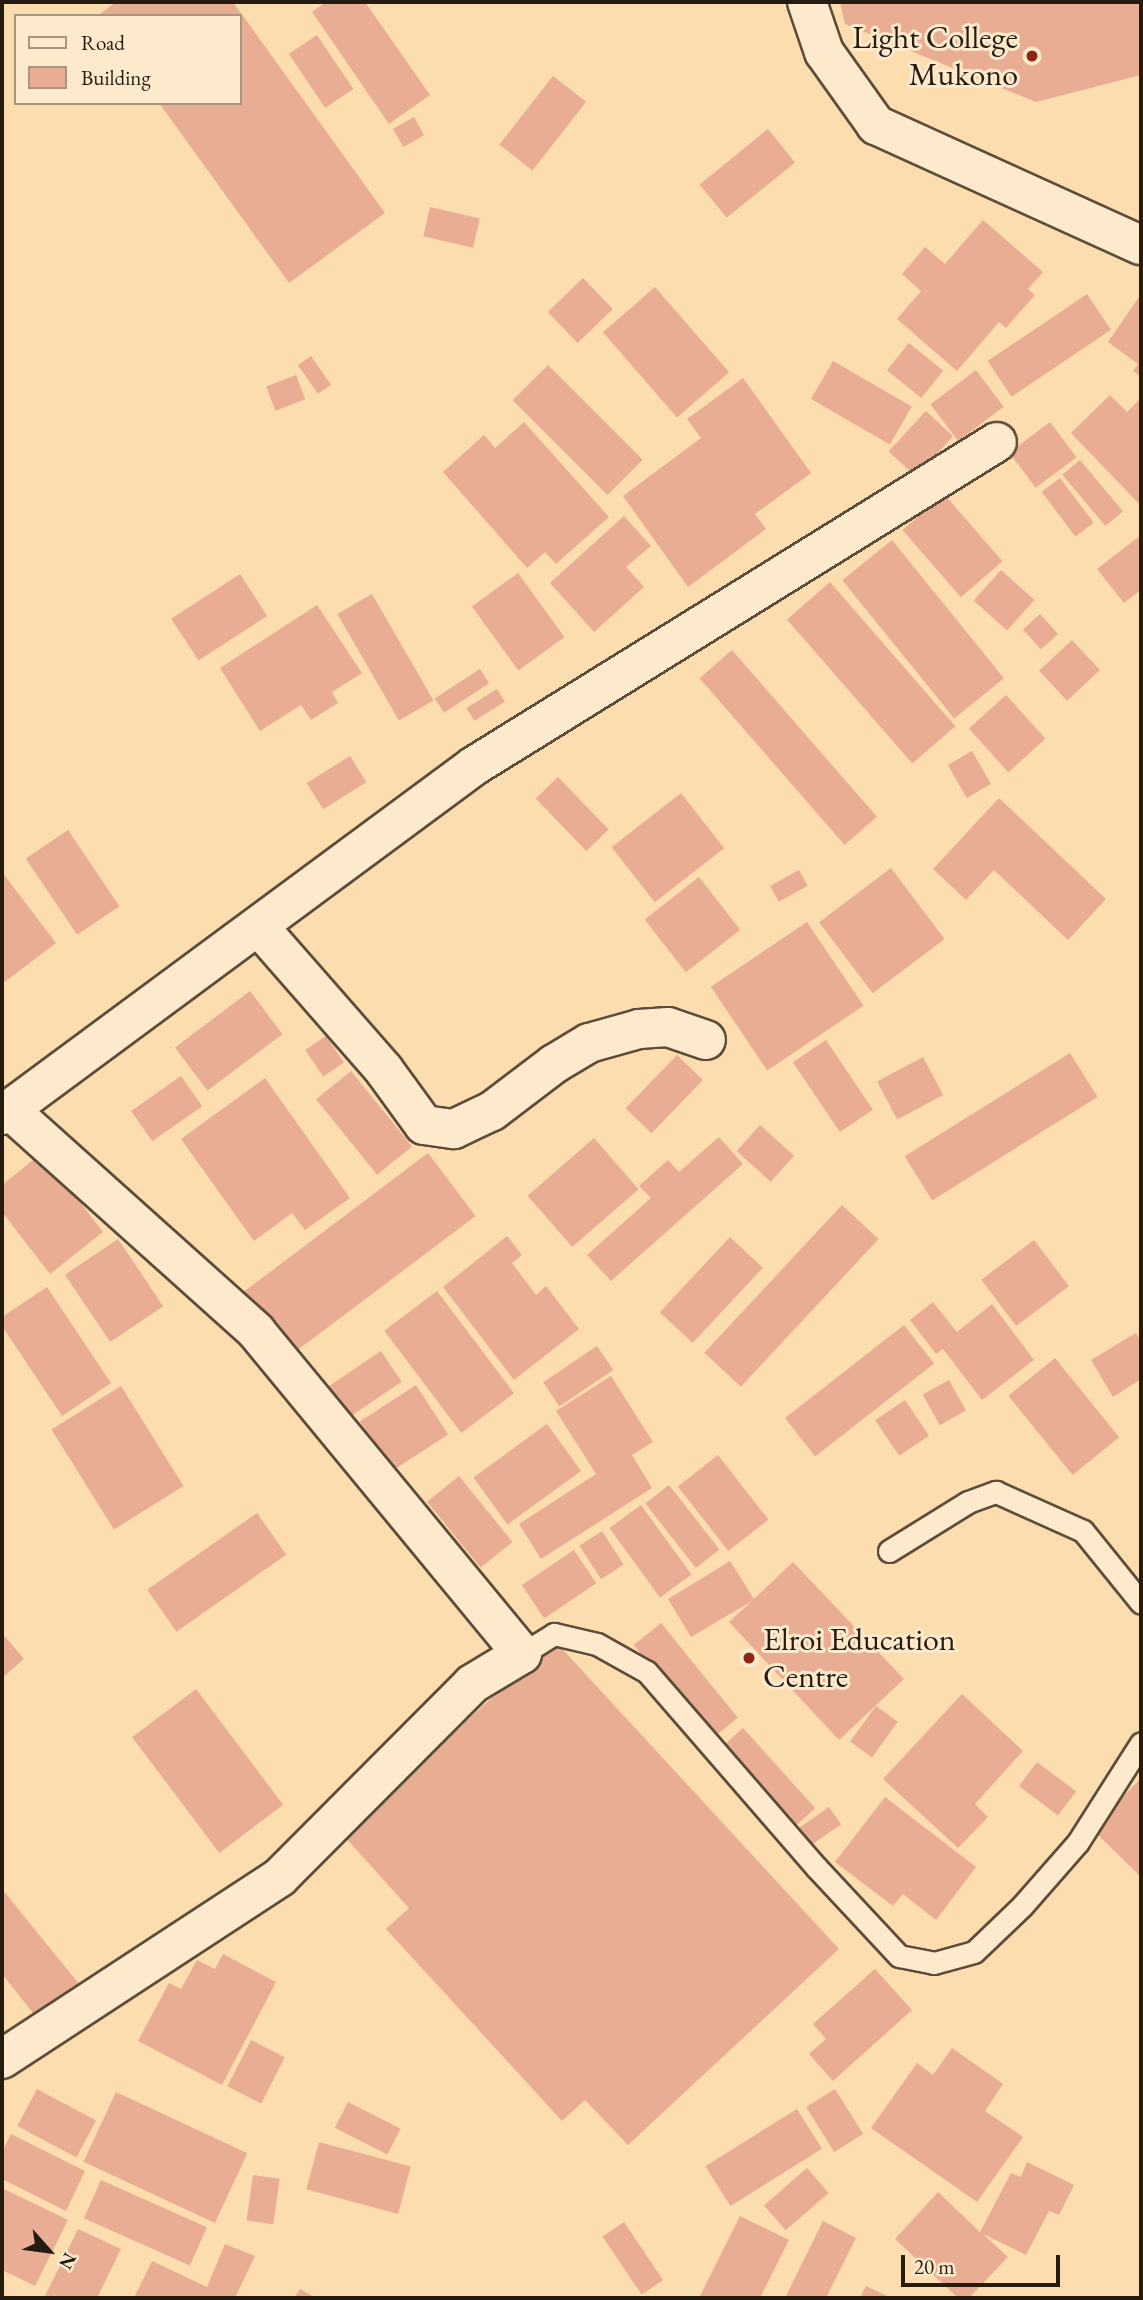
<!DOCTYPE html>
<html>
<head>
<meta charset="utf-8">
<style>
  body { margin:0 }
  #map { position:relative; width:1143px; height:2300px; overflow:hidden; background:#fcddb0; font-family:"EB Garamond",serif }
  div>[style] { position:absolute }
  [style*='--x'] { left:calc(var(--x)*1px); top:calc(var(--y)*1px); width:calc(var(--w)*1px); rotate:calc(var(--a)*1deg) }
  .building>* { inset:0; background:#e9ad93; transform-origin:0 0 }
  .roads { filter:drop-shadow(2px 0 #5c4c38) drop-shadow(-2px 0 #5c4c38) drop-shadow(0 2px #5c4c38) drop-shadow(0 -2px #5c4c38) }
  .service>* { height:21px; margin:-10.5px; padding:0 10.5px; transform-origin:10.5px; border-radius:10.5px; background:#fde9cc }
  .minor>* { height:38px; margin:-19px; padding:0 19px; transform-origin:19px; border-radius:19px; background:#fde9cc }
  .dots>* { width:19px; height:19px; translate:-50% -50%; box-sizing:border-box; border:4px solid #fde9cc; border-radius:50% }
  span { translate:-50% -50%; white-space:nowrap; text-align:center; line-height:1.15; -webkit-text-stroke:6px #fde9cc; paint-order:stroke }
  .poi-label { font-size:32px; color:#261b10 }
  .right { translate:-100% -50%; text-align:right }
  .left { translate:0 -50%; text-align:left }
  .frame { position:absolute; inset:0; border:4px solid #261b10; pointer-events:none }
  .legend { position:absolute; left:14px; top:14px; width:228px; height:91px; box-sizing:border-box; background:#fde9cc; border:2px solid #a79781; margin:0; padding:9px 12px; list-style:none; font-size:21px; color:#261b10 }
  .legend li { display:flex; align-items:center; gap:14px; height:35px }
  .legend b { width:35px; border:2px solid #a79781 }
  .north { position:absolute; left:14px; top:2216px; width:70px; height:70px; -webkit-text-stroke:5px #fde9cc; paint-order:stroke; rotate:118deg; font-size:19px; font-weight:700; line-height:28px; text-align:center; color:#261b10 }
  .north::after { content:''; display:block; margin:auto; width:24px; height:32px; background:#261b10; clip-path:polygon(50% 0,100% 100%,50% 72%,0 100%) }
  .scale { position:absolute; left:901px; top:2255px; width:159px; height:32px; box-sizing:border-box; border:4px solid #261b10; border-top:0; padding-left:9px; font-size:21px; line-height:24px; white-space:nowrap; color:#261b10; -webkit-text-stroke:5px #fde9cc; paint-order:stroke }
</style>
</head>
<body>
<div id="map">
  <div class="building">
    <div style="clip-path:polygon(116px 2px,233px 2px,385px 213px,289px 283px,159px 103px,240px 103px,240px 16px,97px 16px)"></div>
    <div style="clip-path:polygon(326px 2px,365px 2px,430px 95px,389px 124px,312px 12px)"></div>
    <div style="clip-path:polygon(840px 2px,1141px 2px,1141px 75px,1036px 102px,845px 24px)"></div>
    <div style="left:317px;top:35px;width:65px;height:34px;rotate:56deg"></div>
    <div style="left:553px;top:76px;width:42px;height:87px;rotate:38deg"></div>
    <div style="left:414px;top:117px;width:21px;height:24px;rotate:61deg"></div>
    <div style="left:768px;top:129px;width:43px;height:88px;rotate:51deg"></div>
    <div style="left:430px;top:207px;width:51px;height:30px;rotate:13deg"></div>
    <div style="clip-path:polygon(983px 220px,1043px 272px,1028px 289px,1035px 295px,1006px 328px,999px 322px,957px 371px,897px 319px,921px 291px,902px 274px,925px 247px,945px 264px)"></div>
    <div style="left:583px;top:278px;width:43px;height:49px;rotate:46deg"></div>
    <div style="left:655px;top:287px;width:113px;height:69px;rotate:49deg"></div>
    <div style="left:1087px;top:294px;width:43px;height:120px;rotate:56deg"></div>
    <div style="clip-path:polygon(1141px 294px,1141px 377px,1133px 371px,1138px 364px,1108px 342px)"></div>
    <div style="left:909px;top:343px;width:44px;height:35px;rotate:39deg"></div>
    <div style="left:311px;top:356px;width:35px;height:16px;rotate:55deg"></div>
    <div style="left:833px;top:361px;width:91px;height:44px;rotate:30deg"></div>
    <div style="left:548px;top:365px;width:134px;height:50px;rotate:45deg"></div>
    <div style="left:976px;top:370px;width:46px;height:57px;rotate:53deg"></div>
    <div style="left:296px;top:375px;width:26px;height:32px;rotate:69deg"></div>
    <div style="clip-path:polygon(743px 378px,811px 473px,755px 514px,766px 529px,688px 587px,623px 496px,701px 438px,687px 419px)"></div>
    <div style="clip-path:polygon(1110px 395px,1127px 412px,1141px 398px,1141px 506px,1071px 433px)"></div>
    <div style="left:926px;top:411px;width:37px;height:55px;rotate:43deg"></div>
    <div style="clip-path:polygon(524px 422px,609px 517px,556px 564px,545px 552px,527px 568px,443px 472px,484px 435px,495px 448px)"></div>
    <div style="left:1050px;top:422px;width:44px;height:51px;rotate:53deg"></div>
    <div style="left:1080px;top:460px;width:67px;height:23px;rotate:50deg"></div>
    <div style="left:1060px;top:478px;width:56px;height:23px;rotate:53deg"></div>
    <div style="left:944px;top:494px;width:89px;height:55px;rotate:49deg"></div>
    <div style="clip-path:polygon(624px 516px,651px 546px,626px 567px,644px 587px,594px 632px,550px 583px)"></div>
    <div style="clip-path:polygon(1141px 535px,1141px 590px,1124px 603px,1097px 569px)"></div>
    <div style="left:892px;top:540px;width:178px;height:64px;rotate:51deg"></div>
    <div style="left:1001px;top:570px;width:45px;height:41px;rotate:42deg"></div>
    <div style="left:518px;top:573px;width:79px;height:57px;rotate:54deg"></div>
    <div style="left:240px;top:574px;width:50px;height:82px;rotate:57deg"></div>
    <div style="left:830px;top:582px;width:191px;height:57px;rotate:49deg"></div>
    <div style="left:372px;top:594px;width:123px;height:40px;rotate:60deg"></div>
    <div style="clip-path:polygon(317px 605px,362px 673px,332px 692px,338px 703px,311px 720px,301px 705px,260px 731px,220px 668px)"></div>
    <div style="left:1040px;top:614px;width:27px;height:23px;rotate:48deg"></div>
    <div style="left:1072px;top:640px;width:41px;height:45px;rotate:47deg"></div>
    <div style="left:732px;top:650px;width:221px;height:43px;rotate:49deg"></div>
    <div style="left:480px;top:669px;width:17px;height:54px;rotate:57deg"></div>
    <div style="left:497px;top:689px;width:15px;height:36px;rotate:58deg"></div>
    <div style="left:1006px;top:695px;width:59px;height:50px;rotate:48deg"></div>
    <div style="left:972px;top:751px;width:38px;height:28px;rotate:60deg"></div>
    <div style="left:350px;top:756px;width:31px;height:51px;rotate:58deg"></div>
    <div style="left:558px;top:777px;width:73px;height:31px;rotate:46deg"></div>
    <div style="left:681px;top:793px;width:70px;height:88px;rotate:52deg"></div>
    <div style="clip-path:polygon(999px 798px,1106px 899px,1068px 940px,994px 870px,966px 900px,933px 869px)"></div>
    <div style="left:68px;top:830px;width:92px;height:51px;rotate:56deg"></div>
    <div style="left:891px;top:868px;width:89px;height:90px;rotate:53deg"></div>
    <div style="left:799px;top:870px;width:18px;height:33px;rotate:61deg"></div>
    <div style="clip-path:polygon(2px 872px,56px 943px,2px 984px)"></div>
    <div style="left:699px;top:877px;width:67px;height:69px;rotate:52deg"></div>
    <div style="left:807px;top:922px;width:101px;height:116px;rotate:56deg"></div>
    <div style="left:250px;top:991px;width:54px;height:94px;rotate:53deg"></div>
    <div style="left:326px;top:1036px;width:32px;height:25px;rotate:56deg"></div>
    <div style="left:826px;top:1040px;width:84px;height:40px;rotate:56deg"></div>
    <div style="left:1070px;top:1053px;width:52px;height:195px;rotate:58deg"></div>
    <div style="left:677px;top:1055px;width:36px;height:74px;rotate:44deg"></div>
    <div style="left:923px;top:1057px;width:43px;height:52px;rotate:62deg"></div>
    <div style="left:351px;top:1071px;width:97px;height:45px;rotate:51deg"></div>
    <div style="left:181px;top:1076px;width:37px;height:61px;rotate:55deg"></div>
    <div style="clip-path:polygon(265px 1078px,350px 1198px,305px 1230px,292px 1213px,254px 1241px,181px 1139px)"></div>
    <div style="left:760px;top:1125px;width:46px;height:35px;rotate:42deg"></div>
    <div style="clip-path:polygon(719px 1137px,743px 1164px,611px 1281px,587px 1255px,651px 1198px,639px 1186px,668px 1160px,679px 1172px)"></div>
    <div style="left:594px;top:1138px;width:68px;height:88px;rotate:49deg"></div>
    <div style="clip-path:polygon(42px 1153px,103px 1232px,50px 1274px,2px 1212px,2px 1185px)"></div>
    <div style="left:428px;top:1153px;width:79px;height:231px;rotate:53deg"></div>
    <div style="left:842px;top:1205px;width:50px;height:202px;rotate:43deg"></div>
    <div style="clip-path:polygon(507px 1236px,522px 1255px,512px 1263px,536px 1295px,546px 1286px,579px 1329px,514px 1380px,443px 1287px)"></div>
    <div style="left:730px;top:1237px;width:45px;height:103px;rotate:43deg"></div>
    <div style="left:118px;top:1239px;width:81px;height:64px;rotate:56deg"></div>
    <div style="left:1034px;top:1240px;width:58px;height:66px;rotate:53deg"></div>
    <div style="clip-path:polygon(47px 1287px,111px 1383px,62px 1416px,2px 1326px,2px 1317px)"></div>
    <div style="left:437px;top:1291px;width:128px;height:66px;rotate:53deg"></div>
    <div style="clip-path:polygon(933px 1302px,957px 1332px,992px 1304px,1034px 1360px,982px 1400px,943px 1349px,936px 1354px,910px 1320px)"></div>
    <div style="left:904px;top:1325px;width:49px;height:151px;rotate:52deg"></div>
    <div style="clip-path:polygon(1136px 1333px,1141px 1341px,1141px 1379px,1113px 1397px,1091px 1360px)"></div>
    <div style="left:597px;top:1346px;width:29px;height:65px;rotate:56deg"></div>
    <div style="left:381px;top:1351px;width:37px;height:68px;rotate:56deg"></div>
    <div style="left:1055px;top:1358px;width:102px;height:60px;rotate:51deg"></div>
    <div style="clip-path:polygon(611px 1376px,653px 1442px,632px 1455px,652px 1488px,541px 1559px,519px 1524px,596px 1474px,556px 1411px)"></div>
    <div style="left:949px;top:1380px;width:35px;height:30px;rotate:61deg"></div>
    <div style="left:416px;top:1385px;width:59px;height:67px;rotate:57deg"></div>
    <div style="left:121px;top:1386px;width:118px;height:82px;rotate:58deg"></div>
    <div style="left:905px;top:1400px;width:43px;height:36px;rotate:56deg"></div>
    <div style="left:547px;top:1424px;width:58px;height:91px;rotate:54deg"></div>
    <div style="left:718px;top:1455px;width:82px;height:51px;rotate:52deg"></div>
    <div style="left:459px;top:1476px;width:85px;height:41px;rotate:51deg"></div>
    <div style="left:669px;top:1485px;width:82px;height:30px;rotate:52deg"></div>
    <div style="left:641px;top:1505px;width:86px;height:39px;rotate:54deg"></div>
    <div style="left:257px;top:1513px;width:51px;height:134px;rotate:55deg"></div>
    <div style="left:602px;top:1531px;width:40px;height:27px;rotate:57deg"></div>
    <div style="left:574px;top:1550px;width:40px;height:63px;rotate:56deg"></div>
    <div style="clip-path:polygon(730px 1561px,754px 1599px,793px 1562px,904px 1679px,839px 1740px,729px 1622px,752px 1601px,691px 1637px,668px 1599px)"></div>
    <div style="left:661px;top:1623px;width:122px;height:35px;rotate:51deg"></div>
    <div style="clip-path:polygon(2px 1633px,24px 1659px,2px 1678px)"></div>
    <div style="clip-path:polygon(554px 1640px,839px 1949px,628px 2145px,585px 2100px,562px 2121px,386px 1929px,409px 1908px,343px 1835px)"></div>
    <div style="left:196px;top:1689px;width:145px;height:80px;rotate:53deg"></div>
    <div style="clip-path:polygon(962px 1694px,1023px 1751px,975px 1804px,988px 1817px,958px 1848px,883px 1779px)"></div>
    <div style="left:876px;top:1706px;width:27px;height:44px;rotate:36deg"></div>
    <div style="left:743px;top:1728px;width:108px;height:33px;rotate:48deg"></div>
    <div style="left:1037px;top:1762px;width:49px;height:30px;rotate:37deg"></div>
    <div style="clip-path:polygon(1141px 1778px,1141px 1877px,1092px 1829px)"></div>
    <div style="clip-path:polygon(885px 1797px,976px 1867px,936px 1920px,903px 1894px,893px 1906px,835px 1862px)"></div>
    <div style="left:829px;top:1807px;width:21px;height:38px;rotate:55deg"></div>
    <div style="clip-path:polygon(2px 1889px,79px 1984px,37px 2018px,2px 1974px)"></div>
    <div style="clip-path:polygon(223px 1954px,276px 1982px,222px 2085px,138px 2041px,169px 1983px,181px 1989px,197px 1960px,215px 1969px)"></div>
    <div style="clip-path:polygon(875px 1969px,912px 2010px,833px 2081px,809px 2054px,826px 2039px,813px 2024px)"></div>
    <div style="left:251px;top:2040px;width:38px;height:52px;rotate:27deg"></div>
    <div style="clip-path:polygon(952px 2048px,1003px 2084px,985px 2111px,1023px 2137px,977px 2202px,871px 2128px,917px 2063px,933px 2075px)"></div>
    <div style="left:37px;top:2089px;width:67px;height:42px;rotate:28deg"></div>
    <div style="left:835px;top:2089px;width:53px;height:34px;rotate:58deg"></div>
    <div style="left:116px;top:2092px;width:145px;height:77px;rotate:25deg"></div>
    <div style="left:348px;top:2102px;width:59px;height:29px;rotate:27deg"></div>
    <div style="left:797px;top:2109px;width:47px;height:108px;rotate:58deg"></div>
    <div style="clip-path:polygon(11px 2134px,85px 2171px,66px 2211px,2px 2179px,2px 2152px)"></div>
    <div style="left:319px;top:2142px;width:95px;height:49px;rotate:15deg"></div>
    <div style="clip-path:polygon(1027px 2162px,1074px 2185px,1059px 2215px,1049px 2211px,1026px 2255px,983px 2234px,1008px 2257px,969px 2298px,958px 2298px,895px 2239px,938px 2192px,980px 2232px,1011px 2173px,1021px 2177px)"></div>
    <div style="left:807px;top:2168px;width:33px;height:57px;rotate:49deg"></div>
    <div style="left:253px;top:2175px;width:27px;height:46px;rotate:8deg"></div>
    <div style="left:101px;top:2180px;width:116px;height:42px;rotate:24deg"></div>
    <div style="clip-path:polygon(2px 2188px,68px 2220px,35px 2286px,2px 2270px)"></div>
    <div style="clip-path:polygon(740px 2216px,789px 2240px,760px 2298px,699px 2298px)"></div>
    <div style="clip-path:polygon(823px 2221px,856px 2238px,826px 2298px,785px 2298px)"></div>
    <div style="left:624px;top:2222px;width:70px;height:26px;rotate:56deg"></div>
    <div style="clip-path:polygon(78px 2229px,121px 2249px,97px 2298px,51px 2298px,45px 2296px)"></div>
    <div style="clip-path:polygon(225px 2244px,255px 2256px,235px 2298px,134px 2298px,152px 2261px,207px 2287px)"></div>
    <div style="clip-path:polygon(866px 2286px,891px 2298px,860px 2298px)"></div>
    <div style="clip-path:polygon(300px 2289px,316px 2298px,294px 2298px)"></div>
  </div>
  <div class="roads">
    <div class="service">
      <div style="--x:889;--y:1551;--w:93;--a:-31.8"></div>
      <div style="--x:968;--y:1502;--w:30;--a:-20"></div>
      <div style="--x:996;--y:1492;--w:95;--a:24.1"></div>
      <div style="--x:1083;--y:1531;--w:92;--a:51.1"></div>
      <div style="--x:522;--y:1654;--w:38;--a:-32"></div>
      <div style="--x:554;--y:1634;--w:44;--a:13.1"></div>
      <div style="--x:597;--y:1644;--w:57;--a:29.2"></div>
      <div style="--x:647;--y:1672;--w:258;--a:49.1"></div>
      <div style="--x:816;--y:1867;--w:122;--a:47"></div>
      <div style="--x:899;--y:1956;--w:36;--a:11"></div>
      <div style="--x:934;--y:1963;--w:41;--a:-15.4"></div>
      <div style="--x:974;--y:1952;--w:66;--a:-43.8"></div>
      <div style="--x:1022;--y:1906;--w:85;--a:-48.8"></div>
      <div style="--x:1078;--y:1842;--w:117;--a:-57.5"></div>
    </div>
    <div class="minor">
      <div style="--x:807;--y:2;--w:53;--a:71.2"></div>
      <div style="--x:824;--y:52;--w:90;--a:54.5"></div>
      <div style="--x:876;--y:125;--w:291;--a:24.4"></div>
      <div style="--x:259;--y:927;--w:190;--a:48.8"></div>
      <div style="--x:384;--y:1070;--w:68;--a:54"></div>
      <div style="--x:424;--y:1125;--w:30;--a:8"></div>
      <div style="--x:454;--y:1129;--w:42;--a:-25.3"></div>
      <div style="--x:492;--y:1111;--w:78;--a:-37.2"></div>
      <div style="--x:554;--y:1064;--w:41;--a:-31"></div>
      <div style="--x:589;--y:1043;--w:52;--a:-15.6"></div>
      <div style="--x:639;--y:1029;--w:29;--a:-4"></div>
      <div style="--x:668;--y:1027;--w:40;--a:18.9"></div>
      <div style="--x:2;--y:1115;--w:587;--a:-36.48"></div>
      <div style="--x:474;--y:766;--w:615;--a:-31.78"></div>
      <div style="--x:2;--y:2059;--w:332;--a:-33.2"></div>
      <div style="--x:280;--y:1877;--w:272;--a:-45.1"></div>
      <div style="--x:472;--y:1684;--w:58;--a:-31"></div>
      <div style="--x:522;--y:1654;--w:418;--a:-129.5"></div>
      <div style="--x:256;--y:1331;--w:329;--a:-138.1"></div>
    </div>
  </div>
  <div class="dots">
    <div style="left:1032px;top:56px;background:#8f2418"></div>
    <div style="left:749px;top:1658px;background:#8f2418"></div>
  </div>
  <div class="poi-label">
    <span class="right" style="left:1018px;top:56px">Light College<br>Mukono</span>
    <span class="left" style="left:763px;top:1658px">Elroi Education<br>Centre</span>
  </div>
  <div class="frame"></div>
  <ul class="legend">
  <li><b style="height:9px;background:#fde9cc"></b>Road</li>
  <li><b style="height:19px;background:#e9ad93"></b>Building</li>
  </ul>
  <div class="north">N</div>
  <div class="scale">20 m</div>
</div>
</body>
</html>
